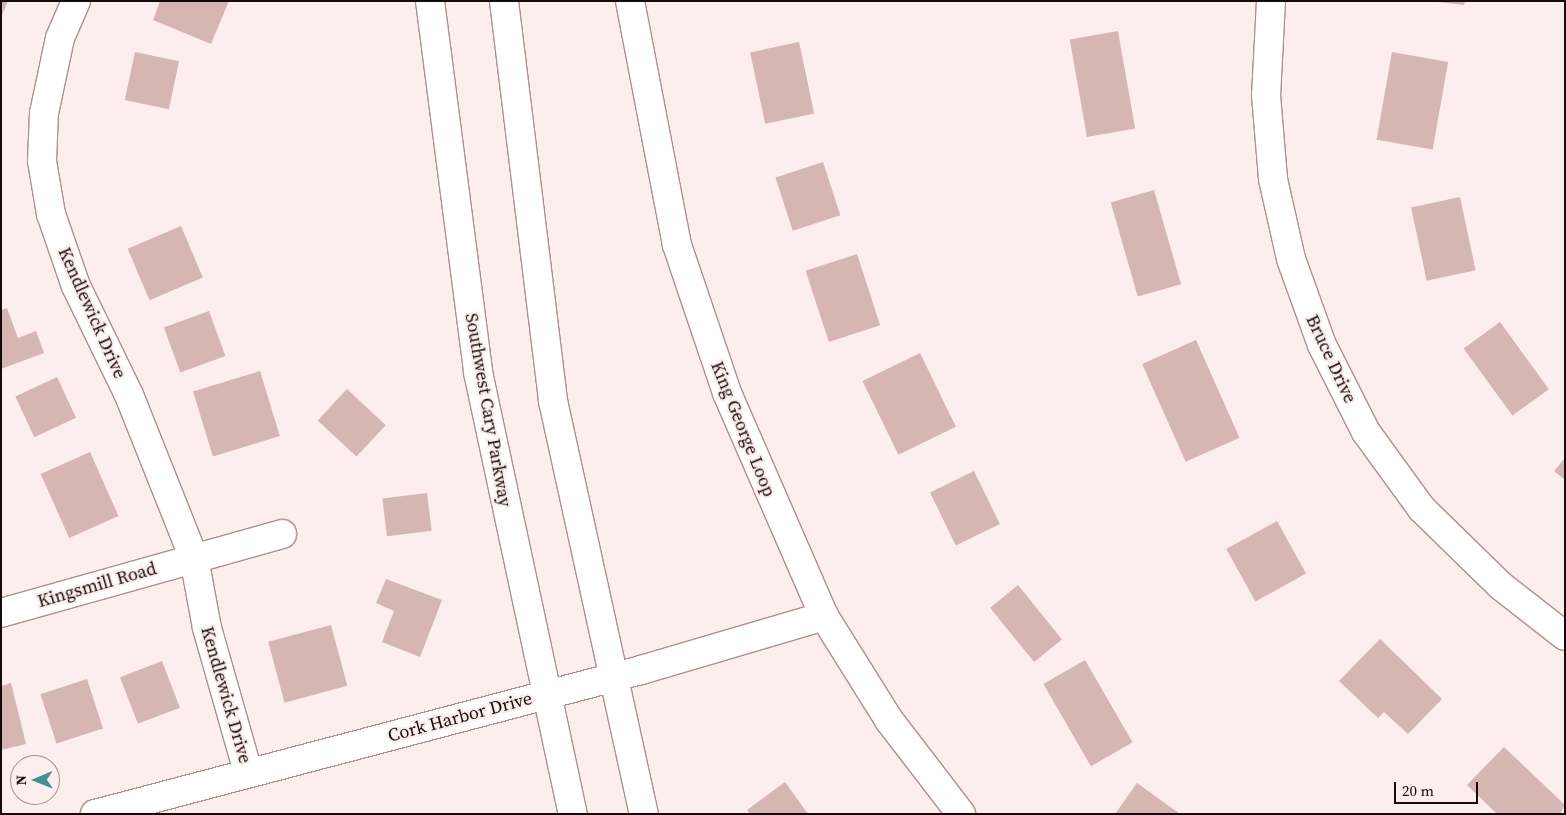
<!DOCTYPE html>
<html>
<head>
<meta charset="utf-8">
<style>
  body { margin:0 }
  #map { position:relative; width:1566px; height:815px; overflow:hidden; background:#fbeeed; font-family:"Source Serif 4",serif }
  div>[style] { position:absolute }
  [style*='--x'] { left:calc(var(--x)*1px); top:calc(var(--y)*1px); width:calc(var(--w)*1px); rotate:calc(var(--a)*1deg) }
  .building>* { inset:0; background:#d6b6b3; transform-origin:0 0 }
  .roads { filter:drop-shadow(1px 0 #ae8f8d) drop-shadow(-1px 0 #ae8f8d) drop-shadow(0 1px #ae8f8d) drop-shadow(0 -1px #ae8f8d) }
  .minor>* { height:28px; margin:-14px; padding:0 14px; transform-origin:14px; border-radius:14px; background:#fff }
  .primary>* { height:28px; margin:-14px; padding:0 14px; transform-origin:14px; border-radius:14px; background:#fff }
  span { translate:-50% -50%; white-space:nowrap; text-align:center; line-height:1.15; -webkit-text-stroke:4.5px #fbeeed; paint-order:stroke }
  .street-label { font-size:18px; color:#160b0b }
  .frame { position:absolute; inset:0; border:2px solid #160b0b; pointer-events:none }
  .north { position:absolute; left:10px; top:755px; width:50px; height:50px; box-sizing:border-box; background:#fbeeed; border:1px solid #9f9393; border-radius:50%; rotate:269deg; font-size:14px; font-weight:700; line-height:20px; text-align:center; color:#160b0b }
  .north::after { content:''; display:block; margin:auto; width:18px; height:22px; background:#458d93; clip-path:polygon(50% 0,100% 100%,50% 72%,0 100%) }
  .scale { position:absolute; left:1394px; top:782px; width:84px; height:22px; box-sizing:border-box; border:2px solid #160b0b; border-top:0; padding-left:6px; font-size:15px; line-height:18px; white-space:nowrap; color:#160b0b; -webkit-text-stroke:4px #fbeeed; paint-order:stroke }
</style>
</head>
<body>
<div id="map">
  <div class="building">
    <div style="clip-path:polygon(1px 1px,8px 1px,1px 17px)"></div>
    <div style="clip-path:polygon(160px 1px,229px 1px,211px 44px,153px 20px)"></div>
    <div style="clip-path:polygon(1429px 1px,1465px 1px,1464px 5px)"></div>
    <div style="left:1118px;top:31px;width:99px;height:49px;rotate:80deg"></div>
    <div style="left:799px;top:42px;width:73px;height:50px;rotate:78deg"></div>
    <div style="left:135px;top:52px;width:45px;height:49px;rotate:12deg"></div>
    <div style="left:1392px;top:52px;width:57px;height:89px;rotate:10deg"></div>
    <div style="left:823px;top:162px;width:56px;height:50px;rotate:72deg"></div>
    <div style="left:1154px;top:190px;width:98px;height:45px;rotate:74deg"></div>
    <div style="left:1460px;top:197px;width:75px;height:50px;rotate:78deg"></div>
    <div style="left:181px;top:226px;width:56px;height:58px;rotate:67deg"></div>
    <div style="left:857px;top:254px;width:75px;height:54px;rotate:72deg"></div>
    <div style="clip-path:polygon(7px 308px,18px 338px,36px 331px,44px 353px,1px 369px,1px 310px)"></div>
    <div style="left:209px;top:311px;width:48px;height:48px;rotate:70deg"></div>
    <div style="left:1500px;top:322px;width:83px;height:45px;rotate:54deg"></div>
    <div style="left:1196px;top:340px;width:107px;height:59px;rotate:66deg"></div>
    <div style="left:920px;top:353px;width:82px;height:64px;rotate:64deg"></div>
    <div style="left:260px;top:371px;width:68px;height:70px;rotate:73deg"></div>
    <div style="left:57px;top:377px;width:45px;height:46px;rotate:65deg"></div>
    <div style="left:347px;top:389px;width:53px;height:43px;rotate:43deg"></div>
    <div style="left:90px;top:452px;width:70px;height:54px;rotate:66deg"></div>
    <div style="clip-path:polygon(1565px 458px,1565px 480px,1554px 471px)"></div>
    <div style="left:974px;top:471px;width:59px;height:49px;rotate:64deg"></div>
    <div style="left:427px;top:493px;width:38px;height:45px;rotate:83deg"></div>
    <div style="left:1277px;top:521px;width:60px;height:58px;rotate:61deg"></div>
    <div style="clip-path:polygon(386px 579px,442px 600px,420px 657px,382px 642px,394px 611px,376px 603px)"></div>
    <div style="left:1018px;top:585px;width:70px;height:36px;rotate:51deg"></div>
    <div style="left:331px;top:625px;width:63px;height:65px;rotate:75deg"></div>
    <div style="clip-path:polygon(1380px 639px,1442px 699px,1408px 734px,1384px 712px,1378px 718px,1339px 681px)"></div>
    <div style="left:1085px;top:660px;width:95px;height:48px;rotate:60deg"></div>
    <div style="left:162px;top:661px;width:50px;height:45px;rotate:69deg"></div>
    <div style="left:87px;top:679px;width:52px;height:49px;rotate:72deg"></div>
    <div style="clip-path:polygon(11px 683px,26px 744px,1px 750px,1px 686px)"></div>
    <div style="clip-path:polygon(1504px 747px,1565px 805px,1560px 814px,1497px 814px,1467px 785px)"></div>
    <div style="clip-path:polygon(785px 782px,808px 814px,750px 814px,747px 810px)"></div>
    <div style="clip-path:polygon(1137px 783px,1180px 814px,1115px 814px)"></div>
  </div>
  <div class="roads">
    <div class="minor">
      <div style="--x:76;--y:1;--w:40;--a:113.4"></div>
      <div style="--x:60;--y:38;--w:77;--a:102"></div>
      <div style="--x:44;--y:113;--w:48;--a:92.4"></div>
      <div style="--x:42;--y:161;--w:54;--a:80.4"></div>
      <div style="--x:51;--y:214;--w:76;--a:70.9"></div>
      <div style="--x:76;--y:286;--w:121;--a:64.1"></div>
      <div style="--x:129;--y:395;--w:175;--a:68.3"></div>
      <div style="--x:194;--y:558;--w:71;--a:79.5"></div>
      <div style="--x:207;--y:628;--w:150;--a:74.1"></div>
      <div style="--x:630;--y:1;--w:248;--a:79.1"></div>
      <div style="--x:677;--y:245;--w:156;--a:71.3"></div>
      <div style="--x:727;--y:393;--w:243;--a:66.5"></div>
      <div style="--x:824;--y:616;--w:123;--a:58"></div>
      <div style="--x:889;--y:720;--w:118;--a:52.5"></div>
      <div style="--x:1271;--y:1;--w:94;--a:93"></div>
      <div style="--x:1266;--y:95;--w:84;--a:85.2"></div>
      <div style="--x:1273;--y:179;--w:82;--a:77.3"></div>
      <div style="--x:1291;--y:259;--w:91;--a:70.2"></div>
      <div style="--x:1322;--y:345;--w:97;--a:63.2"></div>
      <div style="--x:1366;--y:432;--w:95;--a:54"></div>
      <div style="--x:1422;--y:509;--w:110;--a:44.3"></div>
      <div style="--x:1501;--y:586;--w:81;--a:38"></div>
      <div style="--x:1;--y:613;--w:292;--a:-15.7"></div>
      <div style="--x:95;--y:814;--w:565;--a:-14.77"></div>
      <div style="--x:641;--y:670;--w:191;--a:-16.4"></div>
    </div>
    <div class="primary">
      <div style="--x:430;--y:1;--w:374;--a:82.6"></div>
      <div style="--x:478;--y:372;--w:452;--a:77.9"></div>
      <div style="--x:504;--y:1;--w:403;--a:83"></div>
      <div style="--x:553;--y:401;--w:423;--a:77.6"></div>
    </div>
  </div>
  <div class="street-label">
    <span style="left:92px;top:313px;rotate:66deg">Kendlewick Drive</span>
    <span style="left:1331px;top:359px;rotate:65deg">Bruce Drive</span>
    <span style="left:488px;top:410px;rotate:80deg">Southwest Cary Parkway</span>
    <span style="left:743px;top:429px;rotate:68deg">King George Loop</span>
    <span style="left:97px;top:585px;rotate:-16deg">Kingsmill Road</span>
    <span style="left:226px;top:695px;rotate:74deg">Kendlewick Drive</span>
    <span style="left:460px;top:717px;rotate:-15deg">Cork Harbor Drive</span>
  </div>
  <div class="frame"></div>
  <div class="north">N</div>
  <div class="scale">20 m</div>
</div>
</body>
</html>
